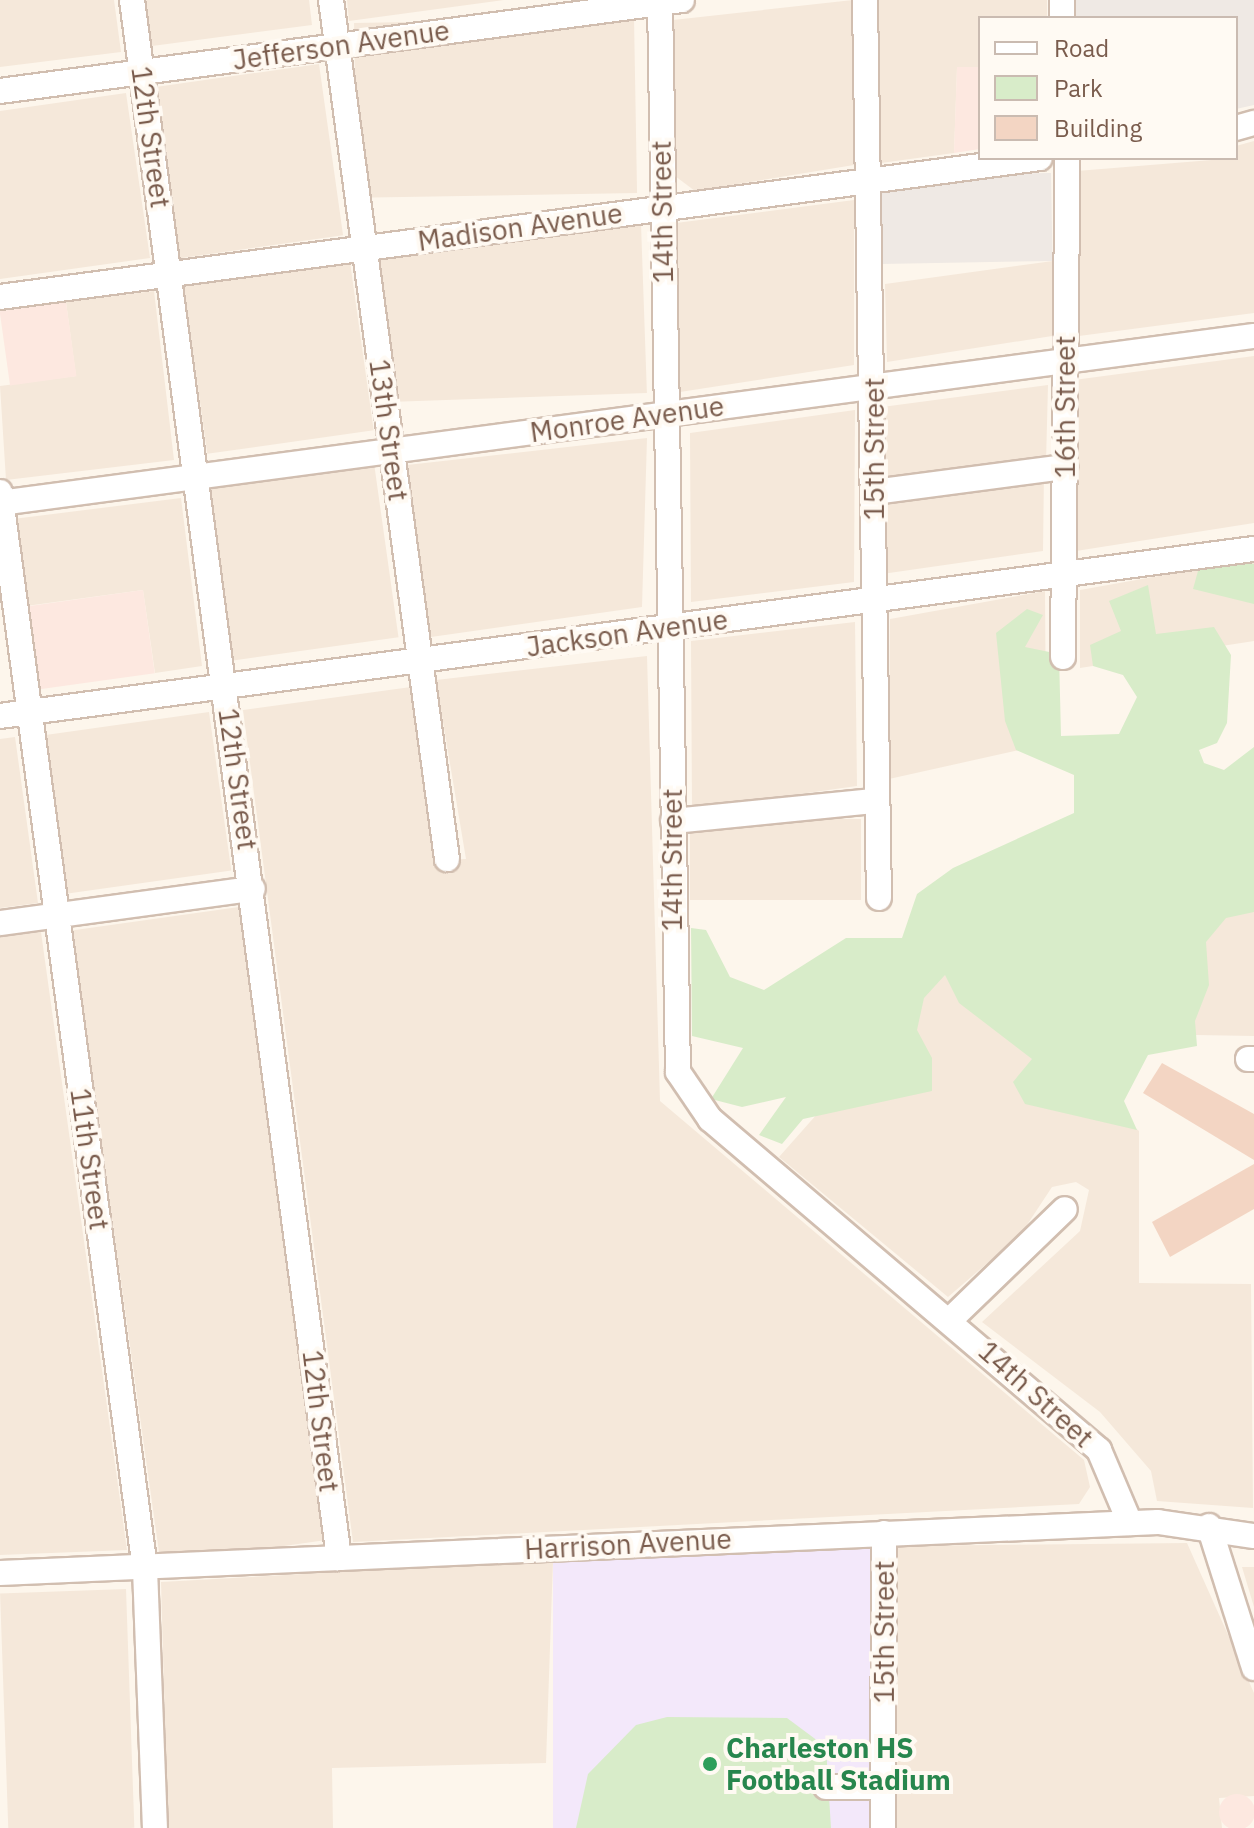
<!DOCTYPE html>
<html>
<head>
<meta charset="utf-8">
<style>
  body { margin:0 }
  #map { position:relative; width:1254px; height:1828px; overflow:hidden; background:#fdf6ec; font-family:"IBM Plex Sans",sans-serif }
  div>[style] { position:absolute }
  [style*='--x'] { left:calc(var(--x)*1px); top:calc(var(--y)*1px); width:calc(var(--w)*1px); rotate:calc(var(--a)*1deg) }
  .residential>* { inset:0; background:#f5e8da; transform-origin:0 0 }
  .commercial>* { inset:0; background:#fde8e0; transform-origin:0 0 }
  .round { border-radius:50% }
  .industrial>* { inset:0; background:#efe9e4; transform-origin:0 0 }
  .education>* { inset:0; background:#f3e8fa; transform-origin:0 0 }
  .green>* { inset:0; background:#d8ecc9 }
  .building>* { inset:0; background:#f3d5c3 }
  .roads { filter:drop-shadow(2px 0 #d1beb0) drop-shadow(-2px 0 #d1beb0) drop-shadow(0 2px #d1beb0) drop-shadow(0 -2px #d1beb0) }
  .minor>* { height:24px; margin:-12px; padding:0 12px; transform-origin:12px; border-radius:12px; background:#fff }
  .dots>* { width:22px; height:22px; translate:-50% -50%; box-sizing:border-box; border:4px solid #fffaf3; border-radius:50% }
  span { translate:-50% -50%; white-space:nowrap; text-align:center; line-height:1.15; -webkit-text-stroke:8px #fffaf3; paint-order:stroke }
  .street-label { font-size:28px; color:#7a5c4d }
  .leisure-label { font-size:28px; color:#27864d; font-weight:700 }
  .left { translate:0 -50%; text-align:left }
  .legend { position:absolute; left:978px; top:16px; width:260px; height:144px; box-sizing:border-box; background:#fffaf3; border:2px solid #cabbb1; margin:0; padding:10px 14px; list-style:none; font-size:24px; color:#7a5c4d }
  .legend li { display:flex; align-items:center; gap:16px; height:40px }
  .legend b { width:40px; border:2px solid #cabbb1 }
</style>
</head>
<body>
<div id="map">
  <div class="residential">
    <div style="clip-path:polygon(0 0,114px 0,121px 52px,0 67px)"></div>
    <div style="clip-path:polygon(146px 0,309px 0,312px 25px,152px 46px)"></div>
    <div style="clip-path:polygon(347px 0,504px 0,349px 21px)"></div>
    <div style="clip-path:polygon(853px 0,854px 165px,695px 191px,675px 176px,673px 20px)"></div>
    <div style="clip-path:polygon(877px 0,1047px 0,1047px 18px,980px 18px,980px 67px,957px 68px,954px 153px,881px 163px)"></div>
    <div style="left:634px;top:18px;width:175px;height:280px;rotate:89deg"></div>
    <div style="left:319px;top:64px;width:173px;height:165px;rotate:82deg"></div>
    <div style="clip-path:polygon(126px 93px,150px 258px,0 279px,0 111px)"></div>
    <div style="clip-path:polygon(1254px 141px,1254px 313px,1079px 336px,1077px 171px,1236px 158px,1236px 146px)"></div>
    <div style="clip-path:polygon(854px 200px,854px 365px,680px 392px,676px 223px)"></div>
    <div style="left:641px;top:224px;width:169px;height:265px;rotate:88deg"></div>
    <div style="clip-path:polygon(1053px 261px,1052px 336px,887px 362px,885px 284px)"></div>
    <div style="left:350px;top:262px;width:170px;height:168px;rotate:82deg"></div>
    <div style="clip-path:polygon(154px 291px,174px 460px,6px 480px,0 386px,76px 376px,66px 302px)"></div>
    <div style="clip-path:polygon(1254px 356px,1254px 523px,1076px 551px,1074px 380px)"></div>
    <div style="clip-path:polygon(1048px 385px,1046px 462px,880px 486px,882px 407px)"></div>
    <div style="clip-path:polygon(855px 410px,854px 582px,691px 602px,690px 433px)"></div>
    <div style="clip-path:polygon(647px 438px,642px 607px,431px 637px,407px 465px)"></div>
    <div style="left:374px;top:463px;width:176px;height:167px;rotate:82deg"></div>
    <div style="clip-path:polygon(1044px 472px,1043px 551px,882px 574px,882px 494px)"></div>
    <div style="clip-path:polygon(181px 498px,202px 666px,155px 673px,143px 590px,26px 606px,13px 519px)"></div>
    <div style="clip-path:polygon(1254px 559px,1254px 641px,1080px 668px,1080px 590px)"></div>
    <div style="clip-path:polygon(1045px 591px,1046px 744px,889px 779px,890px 619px)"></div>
    <div style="clip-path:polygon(855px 622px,857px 786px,692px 809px,691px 641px)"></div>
    <div style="clip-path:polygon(647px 656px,660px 1101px,1084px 1460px,1090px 1487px,1079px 1504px,353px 1542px,243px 710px,411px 687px,435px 860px,466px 859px,436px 680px)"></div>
    <div style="left:209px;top:712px;width:160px;height:165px;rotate:82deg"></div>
    <div style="clip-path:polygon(15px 737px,38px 903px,0 908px,0 739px)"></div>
    <div style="left:861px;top:819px;width:81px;height:171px;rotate:90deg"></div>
    <div style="clip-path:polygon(1254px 840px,1254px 1036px,1139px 1034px)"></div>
    <div style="left:239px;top:907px;width:639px;height:169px;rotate:82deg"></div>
    <div style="clip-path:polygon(41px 932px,127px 1550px,0 1555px,0 937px)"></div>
    <div style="clip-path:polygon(948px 966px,1139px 1131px,1139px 1283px,1251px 1284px,1253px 1508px,1157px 1501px,1151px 1471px,1100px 1412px,982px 1322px,1080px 1231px,1089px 1190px,1076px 1182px,1052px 1187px,1021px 1234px,948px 1297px,779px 1157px)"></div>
    <div style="clip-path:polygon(1187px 1543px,1254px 1693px,1254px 1796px,1219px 1798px,1222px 1828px,884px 1828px,884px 1546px)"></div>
    <div style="clip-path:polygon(553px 1560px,546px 1763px,332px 1768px,333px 1828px,168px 1828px,161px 1582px)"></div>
    <div style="clip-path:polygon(1242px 1567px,1254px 1567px,1254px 1607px)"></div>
    <div style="left:126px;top:1589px;width:239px;height:126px;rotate:88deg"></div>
  </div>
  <div class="commercial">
    <div style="clip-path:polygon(957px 67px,980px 67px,980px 149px,954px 153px)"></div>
    <div style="left:66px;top:302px;width:75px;height:67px;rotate:82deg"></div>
    <div style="left:143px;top:590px;width:84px;height:118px;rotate:82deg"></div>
    <div class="round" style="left:1219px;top:1794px;width:36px;height:36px"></div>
  </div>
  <div class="industrial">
    <div style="clip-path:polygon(1075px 0,1254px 0,1254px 105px,1236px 109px,1236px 18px,1075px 18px)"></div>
    <div style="left:1051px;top:173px;width:88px;height:171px;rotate:89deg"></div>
  </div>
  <div class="education">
    <div style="left:884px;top:1546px;width:282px;height:331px;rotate:90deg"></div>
  </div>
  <div class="green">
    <div style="clip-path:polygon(1223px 558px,1254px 564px,1254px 604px,1193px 589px,1198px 571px)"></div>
    <div style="clip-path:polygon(1148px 585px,1156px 634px,1214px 627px,1231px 655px,1227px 723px,1217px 743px,1199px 750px,1204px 763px,1224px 770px,1254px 747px,1254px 912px,1226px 918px,1206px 942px,1209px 985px,1195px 1021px,1197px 1046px,1148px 1055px,1124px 1101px,1137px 1130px,1025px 1104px,1013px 1082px,1032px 1059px,959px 1003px,945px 975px,924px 998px,917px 1030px,932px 1058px,932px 1091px,803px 1119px,782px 1144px,759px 1135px,786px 1097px,742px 1107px,711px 1099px,743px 1048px,692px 1036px,691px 928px,706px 930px,730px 977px,764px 990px,846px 938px,902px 938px,917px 894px,953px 868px,1074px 813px,1074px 775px,1016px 750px,1005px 721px,996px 633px,1027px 609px,1043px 615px,1025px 647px,1059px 654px,1061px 736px,1119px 734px,1137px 697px,1123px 675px,1093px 666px,1090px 645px,1121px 631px,1109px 601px)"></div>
    <div style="clip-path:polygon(787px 1718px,826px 1747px,831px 1828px,576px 1828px,588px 1774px,636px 1725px,667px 1717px)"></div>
  </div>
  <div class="building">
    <div style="clip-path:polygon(1162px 1063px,1254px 1114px,1254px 1160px,1143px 1093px)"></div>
    <div style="clip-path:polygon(1254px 1164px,1254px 1209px,1170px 1257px,1152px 1222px)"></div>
  </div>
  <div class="roads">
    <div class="minor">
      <div style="--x:132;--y:0;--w:1572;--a:82.43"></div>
      <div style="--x:331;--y:0;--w:867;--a:82.31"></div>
      <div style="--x:660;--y:0;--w:1072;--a:89.04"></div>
      <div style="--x:678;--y:1072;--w:57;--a:55.8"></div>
      <div style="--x:710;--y:1119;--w:511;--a:40.39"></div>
      <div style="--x:1099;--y:1450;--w:79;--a:67"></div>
      <div style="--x:865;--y:0;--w:898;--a:89.11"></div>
      <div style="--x:1062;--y:0;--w:18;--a:90"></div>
      <div style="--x:0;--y:91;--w:688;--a:-7.6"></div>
      <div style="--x:1236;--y:128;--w:19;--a:-16"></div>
      <div style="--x:0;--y:297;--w:1049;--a:-7.61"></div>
      <div style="--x:0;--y:492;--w:1087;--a:82.33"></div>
      <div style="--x:145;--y:1569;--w:259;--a:87.8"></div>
      <div style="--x:874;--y:492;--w:193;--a:-7.5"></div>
      <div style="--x:0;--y:503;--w:1265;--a:-7.59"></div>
      <div style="--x:1063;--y:657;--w:499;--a:-89.5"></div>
      <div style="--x:0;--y:716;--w:1265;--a:-7.59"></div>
      <div style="--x:673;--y:821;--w:202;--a:-5.7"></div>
      <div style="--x:0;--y:923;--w:255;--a:-7.7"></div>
      <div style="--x:1248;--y:1059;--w:6;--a:0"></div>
      <div style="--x:951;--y:1319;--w:158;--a:-44"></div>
      <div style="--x:1209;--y:1526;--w:149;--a:72.4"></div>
      <div style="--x:0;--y:1573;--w:1159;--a:-2.52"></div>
      <div style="--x:1158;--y:1522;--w:97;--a:8.3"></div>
      <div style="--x:826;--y:1787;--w:57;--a:0"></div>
      <div style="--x:883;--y:1828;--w:295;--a:-89.8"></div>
    </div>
  </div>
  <div class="dots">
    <div style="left:710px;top:1764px;background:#2e9e5b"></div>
  </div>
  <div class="street-label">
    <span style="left:341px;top:45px;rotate:-8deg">Jefferson Avenue</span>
    <span style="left:151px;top:137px;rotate:82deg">12th Street</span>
    <span style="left:662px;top:212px;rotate:-91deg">14th Street</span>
    <span style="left:520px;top:227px;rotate:-8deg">Madison Avenue</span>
    <span style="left:1065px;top:407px;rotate:-90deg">16th Street</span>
    <span style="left:627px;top:419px;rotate:-8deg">Monroe Avenue</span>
    <span style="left:389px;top:430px;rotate:82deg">13th Street</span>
    <span style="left:874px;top:449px;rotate:-90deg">15th Street</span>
    <span style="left:627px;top:633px;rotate:-8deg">Jackson Avenue</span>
    <span style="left:238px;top:779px;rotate:82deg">12th Street</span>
    <span style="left:672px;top:860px;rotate:-90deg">14th Street</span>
    <span style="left:90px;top:1159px;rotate:82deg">11th Street</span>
    <span style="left:1036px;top:1394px;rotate:42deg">14th Street</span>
    <span style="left:321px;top:1421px;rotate:83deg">12th Street</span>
    <span style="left:628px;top:1544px;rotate:-3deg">Harrison Avenue</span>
    <span style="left:884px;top:1632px;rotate:-90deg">15th Street</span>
  </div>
  <div class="leisure-label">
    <span class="left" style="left:726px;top:1764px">Charleston HS<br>Football Stadium</span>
  </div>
  <ul class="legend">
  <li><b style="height:10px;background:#fff"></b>Road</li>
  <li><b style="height:22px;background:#d8ecc9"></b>Park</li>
  <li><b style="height:22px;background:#f3d5c3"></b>Building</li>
  </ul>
</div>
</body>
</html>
